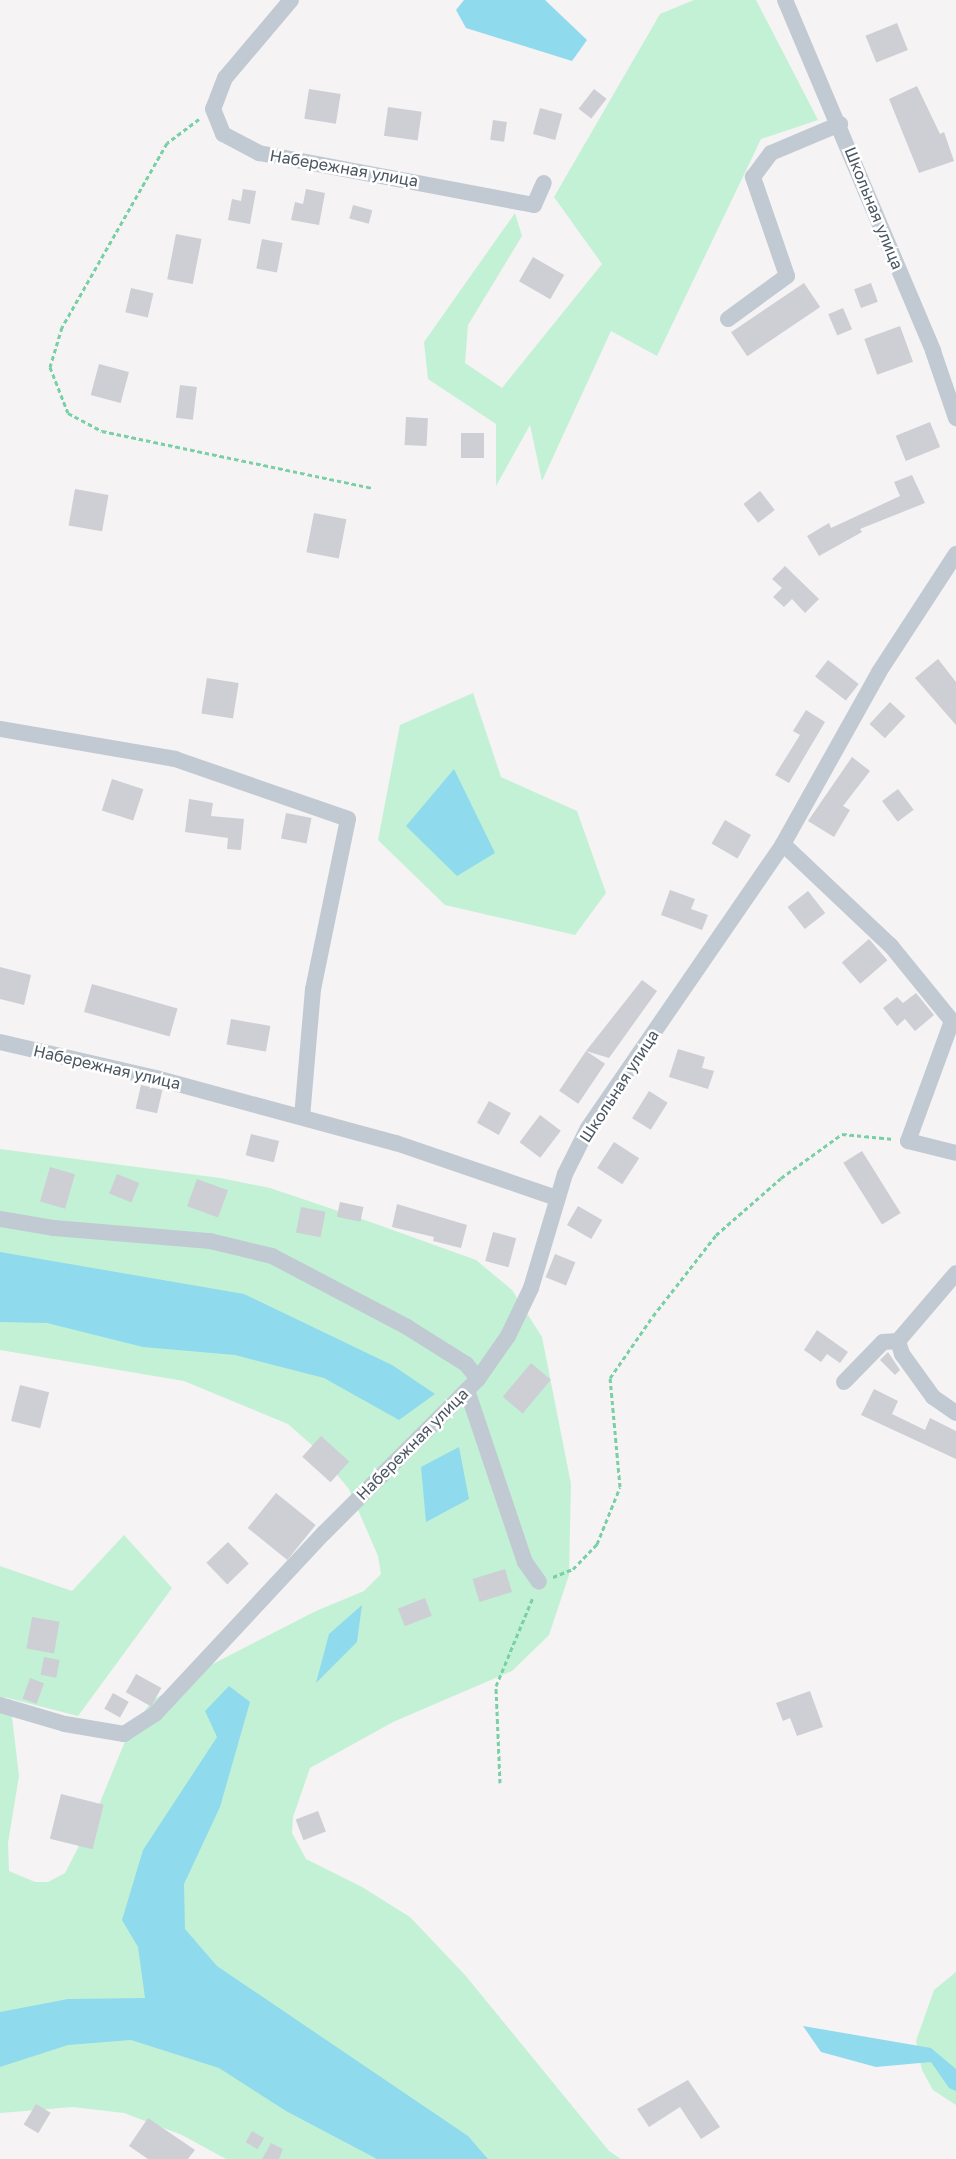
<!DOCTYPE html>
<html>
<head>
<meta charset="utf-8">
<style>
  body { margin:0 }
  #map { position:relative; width:956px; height:2159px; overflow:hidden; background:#f5f3f3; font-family:"Golos Text",sans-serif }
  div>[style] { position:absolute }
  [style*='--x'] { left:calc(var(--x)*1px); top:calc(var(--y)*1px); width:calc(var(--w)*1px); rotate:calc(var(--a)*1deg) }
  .green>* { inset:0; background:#c3f1d5 }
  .water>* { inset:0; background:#90daee }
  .building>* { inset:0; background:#cdcfd5; transform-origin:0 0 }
  .path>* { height:3px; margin-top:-1.5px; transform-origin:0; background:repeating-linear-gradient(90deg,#7ad0a6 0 4.5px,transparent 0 7.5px) }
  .minor>* { height:16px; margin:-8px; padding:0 8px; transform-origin:8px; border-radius:8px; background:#c1cad2 }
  span { translate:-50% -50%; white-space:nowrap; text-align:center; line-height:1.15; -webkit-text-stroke:5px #fff; paint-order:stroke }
  .street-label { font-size:16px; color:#4a5661 }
</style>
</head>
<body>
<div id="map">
  <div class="green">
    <div style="clip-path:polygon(694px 0,756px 0,818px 120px,761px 139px,657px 356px,611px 331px,542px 481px,530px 425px,496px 486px,496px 424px,428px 379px,424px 342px,515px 213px,522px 236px,468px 325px,465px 363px,502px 388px,602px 264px,554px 197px,660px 14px)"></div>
    <div style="clip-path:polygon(473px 693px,501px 777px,577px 811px,606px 893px,575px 935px,445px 905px,378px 840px,400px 725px)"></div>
    <div style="clip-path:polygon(0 1149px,220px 1178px,270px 1188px,362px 1219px,476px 1260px,512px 1290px,542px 1337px,571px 1484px,569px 1575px,549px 1635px,512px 1671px,393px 1722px,310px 1768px,293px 1817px,292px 1833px,306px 1859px,362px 1887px,410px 1917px,465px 1975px,609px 2151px,621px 2159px,226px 2159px,182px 2135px,124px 2113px,73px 2107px,0 2113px,0 1566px,72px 1591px,124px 1535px,172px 1588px,78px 1716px,4px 1697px,12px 1717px,19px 1776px,8px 1843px,9px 1871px,35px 1882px,48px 1882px,65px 1873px,94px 1817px,128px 1734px,152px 1701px,205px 1668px,316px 1611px,364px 1591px,381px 1574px,378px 1556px,349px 1489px,314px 1447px,288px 1424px,184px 1381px,0 1350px)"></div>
    <div style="clip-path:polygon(956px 1972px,956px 2105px,933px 2090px,922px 2070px,916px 2041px,934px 1990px)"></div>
  </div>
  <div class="water">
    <div style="clip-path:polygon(464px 0,545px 0,587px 40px,572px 61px,466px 28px,456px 10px)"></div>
    <div style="clip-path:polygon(454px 769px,495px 853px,457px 876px,406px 826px)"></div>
    <div style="clip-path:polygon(0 1252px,244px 1294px,392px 1365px,435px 1394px,399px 1420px,324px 1378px,235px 1355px,143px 1347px,47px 1323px,0 1322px)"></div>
    <div style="clip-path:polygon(459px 1447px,469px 1499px,426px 1522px,421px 1467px)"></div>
    <div style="clip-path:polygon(362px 1605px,357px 1642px,316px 1683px,329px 1634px)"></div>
    <div style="clip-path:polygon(229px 1686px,250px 1702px,220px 1807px,184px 1884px,185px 1929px,217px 1966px,468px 2136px,488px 2159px,377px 2159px,286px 2111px,219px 2068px,131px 2040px,68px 2045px,0 2067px,0 2012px,68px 1999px,145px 1998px,138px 1947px,122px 1920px,143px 1850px,217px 1737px,205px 1711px)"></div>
    <div style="clip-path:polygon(803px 2026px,931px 2048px,956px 2069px,956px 2091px,949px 2088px,931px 2062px,876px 2067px,821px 2052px)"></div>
  </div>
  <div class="building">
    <div style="left:897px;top:23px;width:29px;height:34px;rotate:68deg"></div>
    <div style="clip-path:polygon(917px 86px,940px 134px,944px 132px,954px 161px,919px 173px,889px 99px)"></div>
    <div style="left:309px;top:89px;width:32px;height:30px;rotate:9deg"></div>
    <div style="left:594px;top:89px;width:16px;height:25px;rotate:38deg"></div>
    <div style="left:388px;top:107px;width:34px;height:29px;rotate:8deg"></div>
    <div style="left:540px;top:108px;width:23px;height:27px;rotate:15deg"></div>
    <div style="left:493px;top:120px;width:14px;height:20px;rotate:8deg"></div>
    <div style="clip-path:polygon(243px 189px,256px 191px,250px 224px,228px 220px,232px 199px,241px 201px)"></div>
    <div style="clip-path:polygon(306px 189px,325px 193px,319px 225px,291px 220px,295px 202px,303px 204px)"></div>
    <div style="left:353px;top:205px;width:20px;height:14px;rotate:15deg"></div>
    <div style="left:176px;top:234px;width:26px;height:46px;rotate:11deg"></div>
    <div style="left:262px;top:239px;width:21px;height:30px;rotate:11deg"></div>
    <div style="left:533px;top:257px;width:36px;height:28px;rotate:30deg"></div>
    <div style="left:804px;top:283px;width:29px;height:88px;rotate:56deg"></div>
    <div style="left:871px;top:283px;width:20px;height:18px;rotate:70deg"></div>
    <div style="left:131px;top:288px;width:23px;height:25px;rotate:13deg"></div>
    <div style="left:843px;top:308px;width:23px;height:16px;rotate:67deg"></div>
    <div style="left:900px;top:326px;width:38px;height:38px;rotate:70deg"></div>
    <div style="left:99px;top:364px;width:31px;height:32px;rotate:15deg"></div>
    <div style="left:180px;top:385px;width:17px;height:33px;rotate:7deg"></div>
    <div style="left:406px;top:417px;width:22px;height:28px;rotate:3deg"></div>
    <div style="left:930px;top:422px;width:27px;height:37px;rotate:68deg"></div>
    <div style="left:461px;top:433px;width:23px;height:25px"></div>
    <div style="clip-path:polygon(912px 475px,925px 503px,860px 529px,862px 532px,819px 556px,807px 536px,829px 523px,831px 528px,900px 496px,894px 482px)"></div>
    <div style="left:75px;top:489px;width:34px;height:37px;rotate:10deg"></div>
    <div style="left:760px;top:491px;width:24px;height:21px;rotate:52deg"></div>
    <div style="left:314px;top:513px;width:33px;height:40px;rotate:11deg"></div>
    <div style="clip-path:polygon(785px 566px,819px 599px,805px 613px,792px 599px,784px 607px,773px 597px,782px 588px,772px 579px)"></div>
    <div style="clip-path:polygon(938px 659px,956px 682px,956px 725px,915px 678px)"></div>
    <div style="left:828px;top:660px;width:39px;height:21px;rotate:38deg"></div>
    <div style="left:207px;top:678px;width:32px;height:36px;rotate:9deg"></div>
    <div style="left:890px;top:702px;width:21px;height:30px;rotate:43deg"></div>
    <div style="clip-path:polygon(806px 710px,825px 722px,789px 783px,775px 775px,800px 735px,793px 731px)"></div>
    <div style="clip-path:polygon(852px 757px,870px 771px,843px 806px,850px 810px,834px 837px,808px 821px)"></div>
    <div style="left:112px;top:779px;width:33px;height:33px;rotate:18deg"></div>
    <div style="left:898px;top:789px;width:26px;height:20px;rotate:53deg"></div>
    <div style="clip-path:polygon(189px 799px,213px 803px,211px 816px,244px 819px,241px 850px,227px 849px,228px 838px,185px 832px)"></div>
    <div style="left:286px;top:813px;width:26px;height:26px;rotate:11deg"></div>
    <div style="left:725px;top:820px;width:30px;height:27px;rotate:30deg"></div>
    <div style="clip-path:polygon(670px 890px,695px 899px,691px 909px,708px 915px,702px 930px,661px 915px)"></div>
    <div style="left:808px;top:891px;width:28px;height:26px;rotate:52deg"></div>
    <div style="left:869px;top:939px;width:28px;height:36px;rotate:49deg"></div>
    <div style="clip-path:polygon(0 967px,31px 975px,24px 1005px,0 999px)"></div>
    <div style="clip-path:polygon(642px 980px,657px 991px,609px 1058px,586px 1051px)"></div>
    <div style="left:92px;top:984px;width:89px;height:29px;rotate:16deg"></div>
    <div style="clip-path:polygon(916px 993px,934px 1015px,915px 1031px,905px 1019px,897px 1026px,883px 1008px,897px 997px,903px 1003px)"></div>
    <div style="left:231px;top:1019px;width:40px;height:26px;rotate:10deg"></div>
    <div style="clip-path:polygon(678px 1049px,705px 1057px,702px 1068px,714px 1071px,708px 1089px,669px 1077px)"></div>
    <div style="left:586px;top:1051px;width:23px;height:48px;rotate:34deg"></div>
    <div style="left:141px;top:1085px;width:22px;height:24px;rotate:13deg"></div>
    <div style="left:649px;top:1091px;width:22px;height:32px;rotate:32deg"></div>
    <div style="left:489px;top:1101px;width:25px;height:25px;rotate:29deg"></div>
    <div style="left:540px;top:1115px;width:26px;height:34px;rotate:37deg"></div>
    <div style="left:251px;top:1134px;width:29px;height:22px;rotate:14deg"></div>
    <div style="left:614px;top:1142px;width:30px;height:31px;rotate:33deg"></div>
    <div style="left:862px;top:1151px;width:73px;height:22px;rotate:58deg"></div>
    <div style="left:50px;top:1167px;width:26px;height:36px;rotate:16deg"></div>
    <div style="left:117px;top:1174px;width:24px;height:21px;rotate:22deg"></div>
    <div style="left:197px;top:1179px;width:33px;height:29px;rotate:20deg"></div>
    <div style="left:340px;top:1202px;width:24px;height:15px;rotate:12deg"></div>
    <div style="clip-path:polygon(397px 1204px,467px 1225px,461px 1248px,433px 1241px,434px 1237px,392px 1227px)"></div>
    <div style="left:578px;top:1206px;width:28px;height:22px;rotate:30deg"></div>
    <div style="left:301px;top:1207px;width:25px;height:26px;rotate:11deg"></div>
    <div style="left:493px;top:1232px;width:24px;height:30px;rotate:15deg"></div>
    <div style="left:555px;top:1254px;width:22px;height:25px;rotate:22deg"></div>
    <div style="clip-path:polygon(817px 1330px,848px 1352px,840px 1363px,827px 1354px,821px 1362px,804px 1350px)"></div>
    <div style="clip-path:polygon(888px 1352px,900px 1370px,895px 1375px,880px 1360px)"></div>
    <div style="left:531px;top:1363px;width:26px;height:44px;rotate:40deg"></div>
    <div style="left:20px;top:1385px;width:30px;height:37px;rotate:14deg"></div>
    <div style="clip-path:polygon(874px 1389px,898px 1401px,892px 1414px,925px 1430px,930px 1418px,956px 1431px,956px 1459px,861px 1415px)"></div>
    <div style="left:321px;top:1436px;width:38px;height:28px;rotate:42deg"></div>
    <div style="left:276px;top:1493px;width:51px;height:45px;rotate:39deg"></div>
    <div style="left:228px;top:1542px;width:30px;height:30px;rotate:46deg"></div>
    <div style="left:505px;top:1569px;width:24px;height:34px;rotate:73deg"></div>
    <div style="left:425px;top:1598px;width:19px;height:29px;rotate:69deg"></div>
    <div style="left:32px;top:1617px;width:28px;height:32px;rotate:10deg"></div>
    <div style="left:44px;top:1657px;width:16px;height:18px;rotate:11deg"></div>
    <div style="left:136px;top:1674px;width:29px;height:21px;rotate:29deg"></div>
    <div style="left:30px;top:1678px;width:15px;height:22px;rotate:20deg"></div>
    <div style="clip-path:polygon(810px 1691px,823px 1727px,797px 1736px,790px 1718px,783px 1721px,776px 1703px)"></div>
    <div style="left:113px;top:1693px;width:18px;height:18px;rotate:29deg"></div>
    <div style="left:61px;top:1794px;width:44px;height:46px;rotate:14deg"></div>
    <div style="left:318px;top:1811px;width:22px;height:24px;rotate:69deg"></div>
    <div style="clip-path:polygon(688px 2080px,720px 2127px,701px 2139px,680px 2107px,649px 2127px,637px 2109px)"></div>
    <div style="left:36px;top:2104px;width:17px;height:24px;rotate:31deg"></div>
    <div style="clip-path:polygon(148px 2118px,195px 2150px,188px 2159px,148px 2159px,129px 2146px)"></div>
    <div style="left:252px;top:2131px;width:14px;height:13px;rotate:30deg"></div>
    <div style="clip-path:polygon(271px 2143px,283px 2149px,279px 2159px,262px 2159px)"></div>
  </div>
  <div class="path">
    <div style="--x:199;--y:119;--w:40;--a:143"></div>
    <div style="--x:167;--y:143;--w:212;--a:119.7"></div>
    <div style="--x:62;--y:327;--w:42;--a:106.7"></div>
    <div style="--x:50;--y:367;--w:49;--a:68.6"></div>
    <div style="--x:68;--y:413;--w:38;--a:28"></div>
    <div style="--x:102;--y:431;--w:277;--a:11.9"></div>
    <div style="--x:553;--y:1577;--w:22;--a:-22"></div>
    <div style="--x:573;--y:1569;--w:35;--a:-46"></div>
    <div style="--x:597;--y:1544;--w:61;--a:-68"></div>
    <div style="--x:620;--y:1487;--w:109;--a:-95.2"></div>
    <div style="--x:610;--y:1378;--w:75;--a:-55.3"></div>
    <div style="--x:653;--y:1316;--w:103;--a:-52.1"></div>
    <div style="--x:716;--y:1235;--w:86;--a:-41.2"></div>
    <div style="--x:781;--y:1178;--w:75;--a:-35.8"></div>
    <div style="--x:842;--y:1134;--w:52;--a:5.5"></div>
    <div style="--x:500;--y:1783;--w:97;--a:-92.4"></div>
    <div style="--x:496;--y:1686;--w:96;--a:-67.4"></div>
  </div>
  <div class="minor">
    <div style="--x:291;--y:0;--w:102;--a:130.2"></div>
    <div style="--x:225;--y:78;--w:33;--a:111"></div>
    <div style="--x:213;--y:109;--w:27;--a:68"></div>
    <div style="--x:223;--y:134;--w:41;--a:27.8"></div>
    <div style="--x:259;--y:153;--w:280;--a:10.7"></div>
    <div style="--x:534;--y:205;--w:24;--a:-66"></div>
    <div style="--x:785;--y:0;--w:381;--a:67.1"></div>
    <div style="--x:933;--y:351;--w:71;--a:71.1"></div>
    <div style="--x:728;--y:319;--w:73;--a:-36.1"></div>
    <div style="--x:787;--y:276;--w:105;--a:-109"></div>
    <div style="--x:753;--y:177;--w:30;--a:-53"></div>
    <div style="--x:771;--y:153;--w:75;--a:-22.8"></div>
    <div style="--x:0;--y:729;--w:178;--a:9.7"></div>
    <div style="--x:175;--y:759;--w:183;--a:19.1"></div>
    <div style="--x:348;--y:819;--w:174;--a:101.6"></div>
    <div style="--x:313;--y:989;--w:128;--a:94.9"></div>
    <div style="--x:783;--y:844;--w:149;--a:43.4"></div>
    <div style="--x:891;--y:946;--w:97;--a:50.9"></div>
    <div style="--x:952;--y:1021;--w:128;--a:110.1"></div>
    <div style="--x:908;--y:1141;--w:49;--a:14"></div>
    <div style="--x:0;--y:1042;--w:160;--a:13"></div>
    <div style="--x:156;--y:1078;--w:249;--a:15.2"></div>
    <div style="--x:396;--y:1143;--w:170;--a:18.9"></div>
    <div style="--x:0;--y:1219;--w:55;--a:9.5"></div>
    <div style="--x:54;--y:1228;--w:157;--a:4.8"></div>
    <div style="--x:210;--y:1241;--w:64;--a:13.6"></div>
    <div style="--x:272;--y:1256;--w:153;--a:27.7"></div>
    <div style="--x:407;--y:1327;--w:70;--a:32.1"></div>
    <div style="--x:466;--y:1364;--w:19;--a:51"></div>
    <div style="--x:898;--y:1341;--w:14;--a:73"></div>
    <div style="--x:902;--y:1354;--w:53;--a:54.2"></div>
    <div style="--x:933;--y:1397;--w:28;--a:35"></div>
    <div style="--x:844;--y:1382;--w:56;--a:-45.7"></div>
    <div style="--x:883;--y:1342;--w:15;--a:-4"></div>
    <div style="--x:898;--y:1341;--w:89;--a:-49.5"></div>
    <div style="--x:467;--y:1390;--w:182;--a:71.4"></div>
    <div style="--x:525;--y:1562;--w:24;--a:55"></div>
    <div style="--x:0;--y:1705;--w:68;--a:16.3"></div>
    <div style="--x:65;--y:1724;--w:60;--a:9.6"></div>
    <div style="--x:124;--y:1734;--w:37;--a:-33"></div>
    <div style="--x:155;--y:1714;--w:248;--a:-47"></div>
    <div style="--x:324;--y:1533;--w:218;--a:-45"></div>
    <div style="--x:478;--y:1379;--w:52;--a:-55.1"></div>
    <div style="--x:508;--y:1336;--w:53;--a:-64.4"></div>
    <div style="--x:531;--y:1288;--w:119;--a:-73.4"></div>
    <div style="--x:565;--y:1174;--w:51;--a:-63.4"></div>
    <div style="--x:588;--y:1128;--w:345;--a:-55.5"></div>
    <div style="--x:783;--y:844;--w:197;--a:-60.8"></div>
    <div style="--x:879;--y:672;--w:141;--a:-56.9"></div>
  </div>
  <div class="street-label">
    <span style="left:344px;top:168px;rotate:10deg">Набережная улица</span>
    <span style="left:874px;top:208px;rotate:68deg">Школьная улица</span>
    <span style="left:107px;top:1067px;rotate:13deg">Набережная улица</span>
    <span style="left:619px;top:1086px;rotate:-57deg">Школьная улица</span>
    <span style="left:412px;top:1444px;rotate:-45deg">Набережная улица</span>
  </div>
</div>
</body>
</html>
